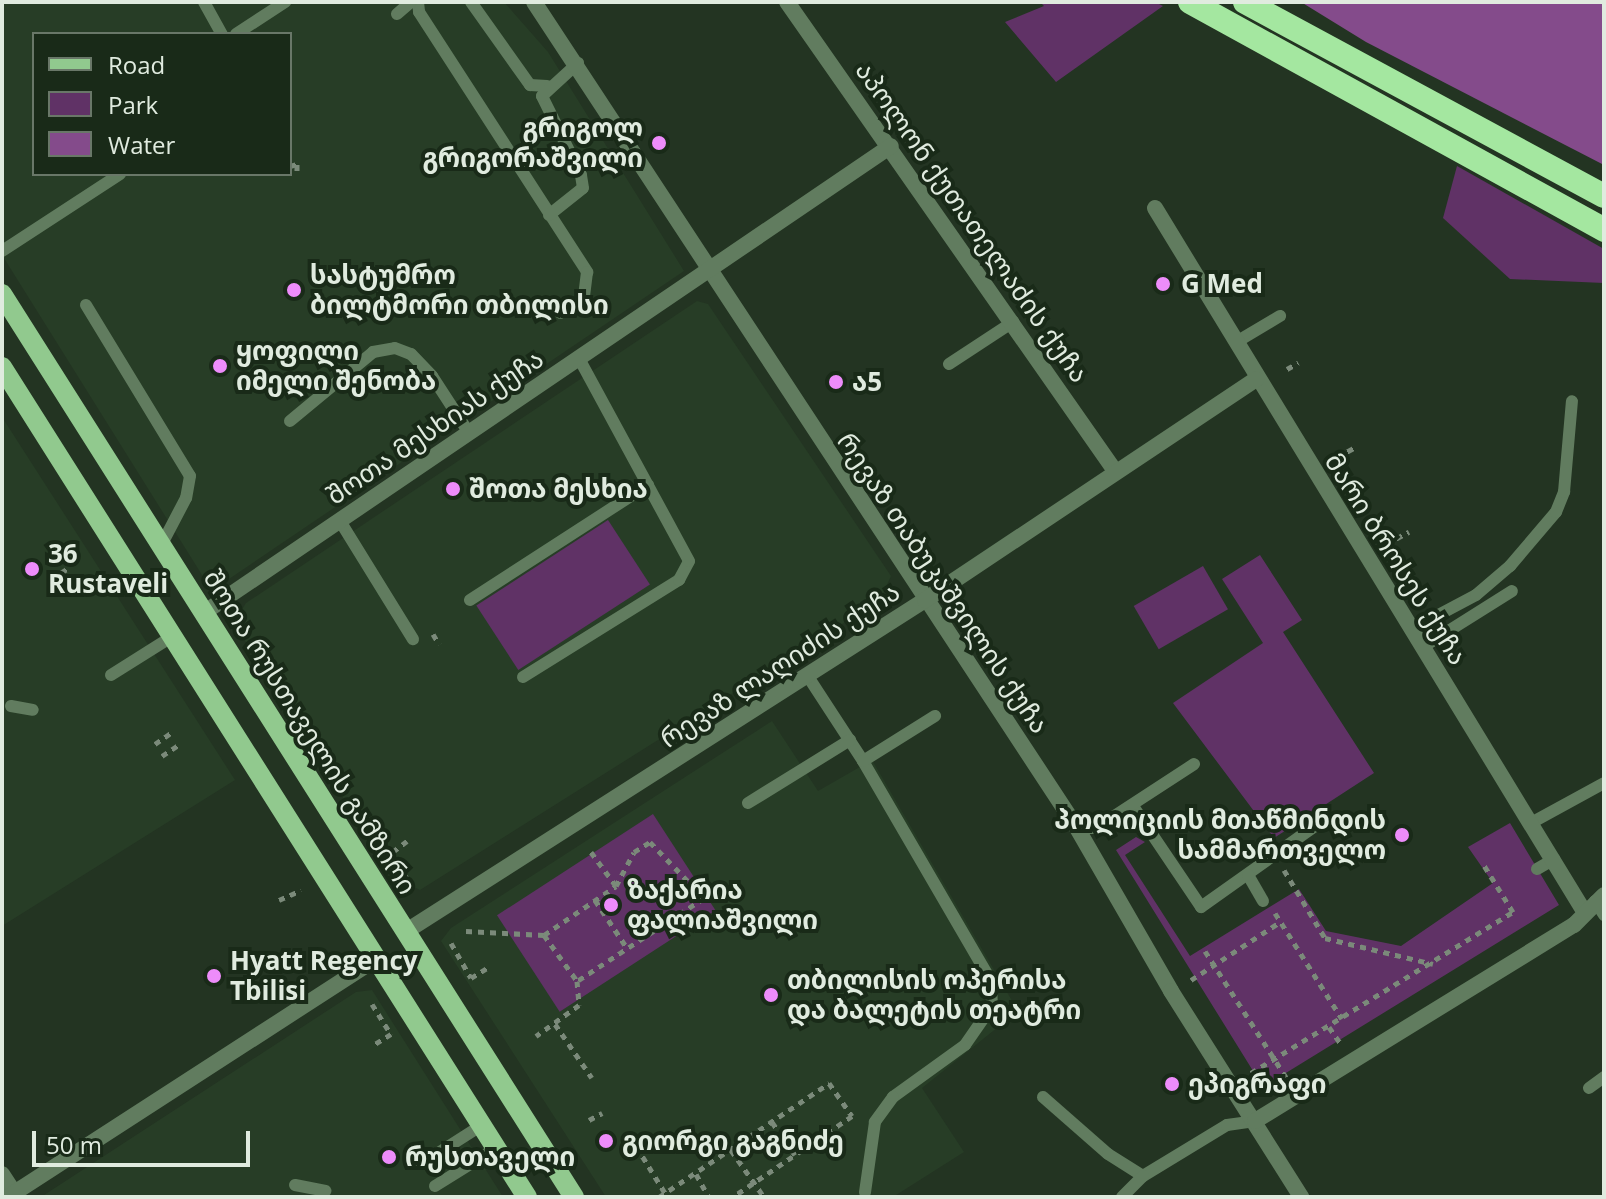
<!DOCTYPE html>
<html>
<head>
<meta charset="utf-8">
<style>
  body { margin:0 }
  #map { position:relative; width:1606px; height:1199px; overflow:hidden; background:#233422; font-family:"Open Sans","Noto Sans Georgian",sans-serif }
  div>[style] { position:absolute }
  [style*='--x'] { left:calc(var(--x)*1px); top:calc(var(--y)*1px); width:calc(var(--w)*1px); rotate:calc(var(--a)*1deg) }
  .built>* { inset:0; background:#273d26 }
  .green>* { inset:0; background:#603266; transform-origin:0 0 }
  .water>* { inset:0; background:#844b8b }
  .path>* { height:5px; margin-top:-2.5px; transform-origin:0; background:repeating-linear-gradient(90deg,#7b8a7a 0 6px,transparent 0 12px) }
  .lane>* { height:12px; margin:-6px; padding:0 6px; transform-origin:6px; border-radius:6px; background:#617c5f }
  .street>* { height:16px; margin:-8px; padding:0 8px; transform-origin:8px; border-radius:8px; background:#617c5f }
  .primary>* { height:20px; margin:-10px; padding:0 10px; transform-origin:10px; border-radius:10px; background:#91c98e }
  .highway>* { height:24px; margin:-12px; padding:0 12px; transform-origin:12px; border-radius:12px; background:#a4e7a0 }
  .dots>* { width:22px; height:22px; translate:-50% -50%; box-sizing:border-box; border:4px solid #192a18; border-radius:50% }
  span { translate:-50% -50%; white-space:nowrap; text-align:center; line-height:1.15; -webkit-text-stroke:8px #192a18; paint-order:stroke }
  .poi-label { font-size:26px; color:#e0ebdf; font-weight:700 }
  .right { translate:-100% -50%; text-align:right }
  .left { translate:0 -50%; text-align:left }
  .street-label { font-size:26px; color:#e0ebdf }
  .frame { position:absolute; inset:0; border:4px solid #e0ebdf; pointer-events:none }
  .legend { position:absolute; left:32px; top:32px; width:260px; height:144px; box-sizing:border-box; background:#192a18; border:2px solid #697768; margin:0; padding:10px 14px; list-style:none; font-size:24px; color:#e0ebdf }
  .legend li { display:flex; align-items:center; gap:16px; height:40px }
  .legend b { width:40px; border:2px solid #697768 }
  .scale { position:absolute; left:32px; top:1131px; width:218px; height:36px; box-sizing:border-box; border:4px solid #e0ebdf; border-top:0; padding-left:10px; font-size:24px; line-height:28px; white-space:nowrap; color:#e0ebdf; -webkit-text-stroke:6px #192a18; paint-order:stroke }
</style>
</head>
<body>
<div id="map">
  <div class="built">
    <div style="clip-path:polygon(evenodd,2px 2px,504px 2px,548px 52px,684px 271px,223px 583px,207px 583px,2px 255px,2px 2px,34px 34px,290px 34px,290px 174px,34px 174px,34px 34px)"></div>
    <div style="clip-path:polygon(697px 301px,708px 304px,891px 576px,880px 600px,420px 890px,392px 876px,234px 623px,246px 603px)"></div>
    <div style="clip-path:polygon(2px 417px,235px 780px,2px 926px)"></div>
    <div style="clip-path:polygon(772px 721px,818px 791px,872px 760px,1018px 1011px,922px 1088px,964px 1152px,893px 1197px,606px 1197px,441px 941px,451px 928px)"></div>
    <div style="clip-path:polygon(372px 990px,503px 1197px,41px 1197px,356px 992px)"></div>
  </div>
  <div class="green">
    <div style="clip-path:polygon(1040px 2px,1155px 2px,1163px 6px,1056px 82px,1005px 22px,1044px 6px)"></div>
    <div style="clip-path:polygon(1457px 166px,1604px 249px,1604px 283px,1510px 279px,1443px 218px)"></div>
    <div style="left:608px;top:520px;width:77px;height:157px;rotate:57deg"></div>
    <div style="clip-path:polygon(1260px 555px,1302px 620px,1283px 632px,1374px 773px,1274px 838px,1173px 703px,1263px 643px,1222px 579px)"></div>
    <div style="left:1203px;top:566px;width:50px;height:80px;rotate:60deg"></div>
    <div style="left:653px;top:814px;width:115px;height:186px;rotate:57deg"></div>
    <div style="clip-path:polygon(1510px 823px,1559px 905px,1263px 1087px,1116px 850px,1136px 837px,1145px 842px,1125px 855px,1190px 956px,1299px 889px,1326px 931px,1401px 946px,1493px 883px,1468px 847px)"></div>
  </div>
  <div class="water">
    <div style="clip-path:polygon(1301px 2px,1604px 2px,1604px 165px,1366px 42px)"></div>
  </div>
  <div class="path">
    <div style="--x:290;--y:166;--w:7;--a:-16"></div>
    <div style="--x:297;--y:164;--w:7;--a:90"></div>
    <div style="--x:1287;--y:369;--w:13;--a:-29"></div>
    <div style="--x:1337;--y:457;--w:19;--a:-28"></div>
    <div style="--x:1386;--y:544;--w:26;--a:-28"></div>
    <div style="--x:51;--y:579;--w:19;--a:-32"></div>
    <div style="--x:433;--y:634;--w:12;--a:59"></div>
    <div style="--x:155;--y:744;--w:21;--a:-35"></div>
    <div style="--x:162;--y:756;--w:22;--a:-34"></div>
    <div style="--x:407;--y:841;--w:21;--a:143"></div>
    <div style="--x:390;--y:854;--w:33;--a:55"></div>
    <div style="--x:591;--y:852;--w:42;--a:53.7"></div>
    <div style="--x:1284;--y:870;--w:79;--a:58.9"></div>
    <div style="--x:1325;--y:938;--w:111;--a:13.5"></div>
    <div style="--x:279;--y:900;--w:24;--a:-24"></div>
    <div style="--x:595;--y:900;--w:58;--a:56.3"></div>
    <div style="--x:1275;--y:913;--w:125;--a:57.7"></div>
    <div style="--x:466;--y:931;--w:78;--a:2.9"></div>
    <div style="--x:544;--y:935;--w:87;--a:-34.2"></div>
    <div style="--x:616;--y:886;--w:38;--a:-62"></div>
    <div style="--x:634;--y:852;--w:19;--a:-32"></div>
    <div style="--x:650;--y:842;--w:78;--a:46"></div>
    <div style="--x:704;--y:898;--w:152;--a:146.8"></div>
    <div style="--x:577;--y:981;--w:24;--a:85"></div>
    <div style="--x:579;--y:1005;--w:53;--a:144.2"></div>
    <div style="--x:544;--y:935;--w:57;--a:54.3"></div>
    <div style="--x:451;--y:943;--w:40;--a:60.3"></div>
    <div style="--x:471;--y:978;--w:22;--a:-32"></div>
    <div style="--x:1205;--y:951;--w:150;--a:57.3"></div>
    <div style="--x:1191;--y:980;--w:106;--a:-33.1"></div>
    <div style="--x:372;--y:1004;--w:36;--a:58"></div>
    <div style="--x:391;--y:1034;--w:22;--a:148"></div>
    <div style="--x:555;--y:1024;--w:65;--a:55.6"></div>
    <div style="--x:1329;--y:1027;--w:19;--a:55"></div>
    <div style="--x:1251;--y:1073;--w:308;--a:-31.6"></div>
    <div style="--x:1513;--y:912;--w:59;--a:-121.8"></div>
    <div style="--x:589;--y:1120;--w:15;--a:-28"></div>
    <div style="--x:772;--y:1122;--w:40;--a:55.1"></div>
    <div style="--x:630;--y:1136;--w:67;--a:58.4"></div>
    <div style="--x:731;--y:1150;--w:57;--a:54.9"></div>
    <div style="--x:696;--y:1174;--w:26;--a:61"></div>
    <div style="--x:659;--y:1197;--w:205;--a:-33.8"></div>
    <div style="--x:829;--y:1083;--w:40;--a:55.1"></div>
    <div style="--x:852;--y:1116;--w:144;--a:145.8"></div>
  </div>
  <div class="lane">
    <div style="--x:204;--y:2;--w:37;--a:61"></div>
    <div style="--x:418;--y:2;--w:10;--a:84"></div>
    <div style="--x:419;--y:12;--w:310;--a:57.1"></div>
    <div style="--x:587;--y:272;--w:26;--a:97"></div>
    <div style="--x:584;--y:298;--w:28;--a:148"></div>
    <div style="--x:471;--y:2;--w:102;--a:54.6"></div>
    <div style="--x:530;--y:85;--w:17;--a:3"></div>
    <div style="--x:397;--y:14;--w:18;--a:-41"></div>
    <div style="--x:236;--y:34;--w:59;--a:-33.1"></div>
    <div style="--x:549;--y:215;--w:43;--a:-38.5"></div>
    <div style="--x:583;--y:188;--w:13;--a:-99"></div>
    <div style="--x:581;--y:175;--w:88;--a:-116.3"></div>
    <div style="--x:542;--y:96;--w:49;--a:-42.5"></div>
    <div style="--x:2;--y:251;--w:141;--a:-33.1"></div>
    <div style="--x:86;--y:305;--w:200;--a:58.7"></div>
    <div style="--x:190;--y:476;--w:22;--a:100"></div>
    <div style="--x:186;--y:498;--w:52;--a:117.6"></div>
    <div style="--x:1238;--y:341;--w:49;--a:-30.8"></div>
    <div style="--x:949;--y:364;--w:77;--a:-33.3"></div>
    <div style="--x:290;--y:421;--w:108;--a:-39.7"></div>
    <div style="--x:373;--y:352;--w:22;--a:-10"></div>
    <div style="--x:395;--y:348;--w:17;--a:21"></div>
    <div style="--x:411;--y:354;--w:30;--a:46"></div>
    <div style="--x:432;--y:376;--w:68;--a:57"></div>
    <div style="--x:340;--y:521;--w:139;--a:58.3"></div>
    <div style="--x:470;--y:600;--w:212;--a:-32.9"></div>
    <div style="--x:1412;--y:629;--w:72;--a:-28"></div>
    <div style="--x:1476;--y:595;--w:45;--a:-40.5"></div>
    <div style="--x:1510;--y:566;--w:71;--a:-49.6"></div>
    <div style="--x:1556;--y:512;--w:22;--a:-68"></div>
    <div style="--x:1564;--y:492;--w:91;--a:-85"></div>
    <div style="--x:1423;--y:647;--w:105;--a:-32.2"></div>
    <div style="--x:111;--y:675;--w:73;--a:-32.2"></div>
    <div style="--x:807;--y:675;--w:103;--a:56.9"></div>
    <div style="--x:863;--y:761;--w:255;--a:59.8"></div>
    <div style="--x:991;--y:981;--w:25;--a:88"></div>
    <div style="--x:992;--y:1006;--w:47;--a:124.7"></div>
    <div style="--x:965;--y:1045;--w:89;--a:144.2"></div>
    <div style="--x:893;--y:1097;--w:31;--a:126"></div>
    <div style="--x:875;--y:1122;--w:71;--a:98.1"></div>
    <div style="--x:523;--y:677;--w:184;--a:-31.9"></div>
    <div style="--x:679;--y:580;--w:21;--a:-62"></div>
    <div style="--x:689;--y:561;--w:231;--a:-118.5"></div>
    <div style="--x:11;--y:706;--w:22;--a:10"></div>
    <div style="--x:863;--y:761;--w:85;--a:-32"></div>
    <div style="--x:748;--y:803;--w:120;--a:-31.7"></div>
    <div style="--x:1133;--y:806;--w:122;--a:56"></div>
    <div style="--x:1201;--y:907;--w:145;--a:-35.4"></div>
    <div style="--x:1531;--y:823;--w:83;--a:-28.7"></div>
    <div style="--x:1077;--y:828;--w:19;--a:0"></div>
    <div style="--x:1096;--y:828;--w:117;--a:-33.1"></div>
    <div style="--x:1537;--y:869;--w:20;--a:-30"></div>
    <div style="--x:1248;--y:875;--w:30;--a:60"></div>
    <div style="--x:1595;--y:901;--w:17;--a:57"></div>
    <div style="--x:1589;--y:1088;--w:19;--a:-36"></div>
    <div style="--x:1043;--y:1097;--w:86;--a:41.2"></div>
    <div style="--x:1108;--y:1154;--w:41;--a:32.2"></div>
    <div style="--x:1143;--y:1176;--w:98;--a:-31.3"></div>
    <div style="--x:1227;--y:1125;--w:28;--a:-8"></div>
    <div style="--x:421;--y:1164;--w:72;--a:-32.6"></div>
    <div style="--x:295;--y:1185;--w:31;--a:11"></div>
    <div style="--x:435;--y:1186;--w:72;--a:-31.9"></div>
    <div style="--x:1122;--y:1197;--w:30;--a:-45"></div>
  </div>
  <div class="street">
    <div style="--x:534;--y:2;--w:988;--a:56.68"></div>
    <div style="--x:1077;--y:828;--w:188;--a:60"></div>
    <div style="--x:1171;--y:991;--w:244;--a:57.7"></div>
    <div style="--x:787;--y:2;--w:572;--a:55.03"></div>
    <div style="--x:1155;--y:208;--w:826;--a:58.62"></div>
    <div style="--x:205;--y:612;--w:829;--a:-34.19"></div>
    <div style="--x:405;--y:932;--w:617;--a:-32.56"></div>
    <div style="--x:925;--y:600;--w:398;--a:-33.7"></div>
    <div style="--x:1255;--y:1121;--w:374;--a:-31.6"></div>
    <div style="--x:1574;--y:925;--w:42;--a:-45"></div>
    <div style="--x:2;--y:1174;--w:27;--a:57"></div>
    <div style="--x:8;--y:1197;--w:440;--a:-32.9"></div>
  </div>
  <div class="primary">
    <div style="--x:2;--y:294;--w:1069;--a:57.65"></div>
    <div style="--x:2;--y:367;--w:982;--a:57.69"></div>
  </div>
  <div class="highway">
    <div style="--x:1190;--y:2;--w:473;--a:28.8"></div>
    <div style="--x:1245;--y:2;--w:408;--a:28.4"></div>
  </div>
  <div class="dots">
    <div style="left:659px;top:143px;background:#ed8cfa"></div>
    <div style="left:1163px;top:284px;background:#ed8cfa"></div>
    <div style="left:294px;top:290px;background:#ed8cfa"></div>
    <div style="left:220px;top:366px;background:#ed8cfa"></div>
    <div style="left:836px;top:382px;background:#ed8cfa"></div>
    <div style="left:453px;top:489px;background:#ed8cfa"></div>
    <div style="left:32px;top:569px;background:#ed8cfa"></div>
    <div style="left:1402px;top:835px;background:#ed8cfa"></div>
    <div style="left:611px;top:905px;background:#ed8cfa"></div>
    <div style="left:214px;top:976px;background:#ed8cfa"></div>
    <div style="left:771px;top:995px;background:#ed8cfa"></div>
    <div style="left:1172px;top:1084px;background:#ed8cfa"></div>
    <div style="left:606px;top:1141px;background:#ed8cfa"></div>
    <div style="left:389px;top:1157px;background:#ed8cfa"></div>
  </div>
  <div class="poi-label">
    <span class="right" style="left:643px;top:143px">გრიგოლ<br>გრიგორაშვილი</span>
    <span class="left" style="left:310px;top:290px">სასტუმრო<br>ბილტმორი თბილისი</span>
    <span class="left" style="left:1181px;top:284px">G Med</span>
    <span class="left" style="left:236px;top:366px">ყოფილი<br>იმელი შენობა</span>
    <span class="left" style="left:852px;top:382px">ა5</span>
    <span class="left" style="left:469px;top:489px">შოთა მესხია</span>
    <span class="left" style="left:48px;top:569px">36<br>Rustaveli</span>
    <span class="right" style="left:1386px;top:835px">პოლიციის მთაწმინდის<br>სამმართველო</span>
    <span class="left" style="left:627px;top:905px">ზაქარია<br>ფალიაშვილი</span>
    <span class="left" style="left:230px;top:976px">Hyatt Regency<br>Tbilisi</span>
    <span class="left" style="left:787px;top:995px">თბილისის ოპერისა<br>და ბალეტის თეატრი</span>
    <span class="left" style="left:1188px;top:1084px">ეპიგრაფი</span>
    <span class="left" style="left:622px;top:1141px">გიორგი გაგნიძე</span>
    <span class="left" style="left:405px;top:1157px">რუსთაველი</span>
  </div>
  <div class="street-label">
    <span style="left:972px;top:222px;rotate:55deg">აპოლონ ქუთათელაძის ქუჩა</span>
    <span style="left:435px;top:427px;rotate:-34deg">შოთა მესხიას ქუჩა</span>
    <span style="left:1396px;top:559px;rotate:58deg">მარი ბროსეს ქუჩა</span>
    <span style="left:943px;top:583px;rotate:56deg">რევაზ თაბუკაშვილის ქუჩა</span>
    <span style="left:780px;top:665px;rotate:-33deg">რევაზ ლაღიძის ქუჩა</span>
    <span style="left:310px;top:732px;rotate:58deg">შოთა რუსთაველის გამზირი</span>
  </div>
  <div class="frame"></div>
  <ul class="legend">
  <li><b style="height:10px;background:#91c98e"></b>Road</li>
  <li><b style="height:22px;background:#603266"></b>Park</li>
  <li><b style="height:22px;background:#844b8b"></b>Water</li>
  </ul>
  <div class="scale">50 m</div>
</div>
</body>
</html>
